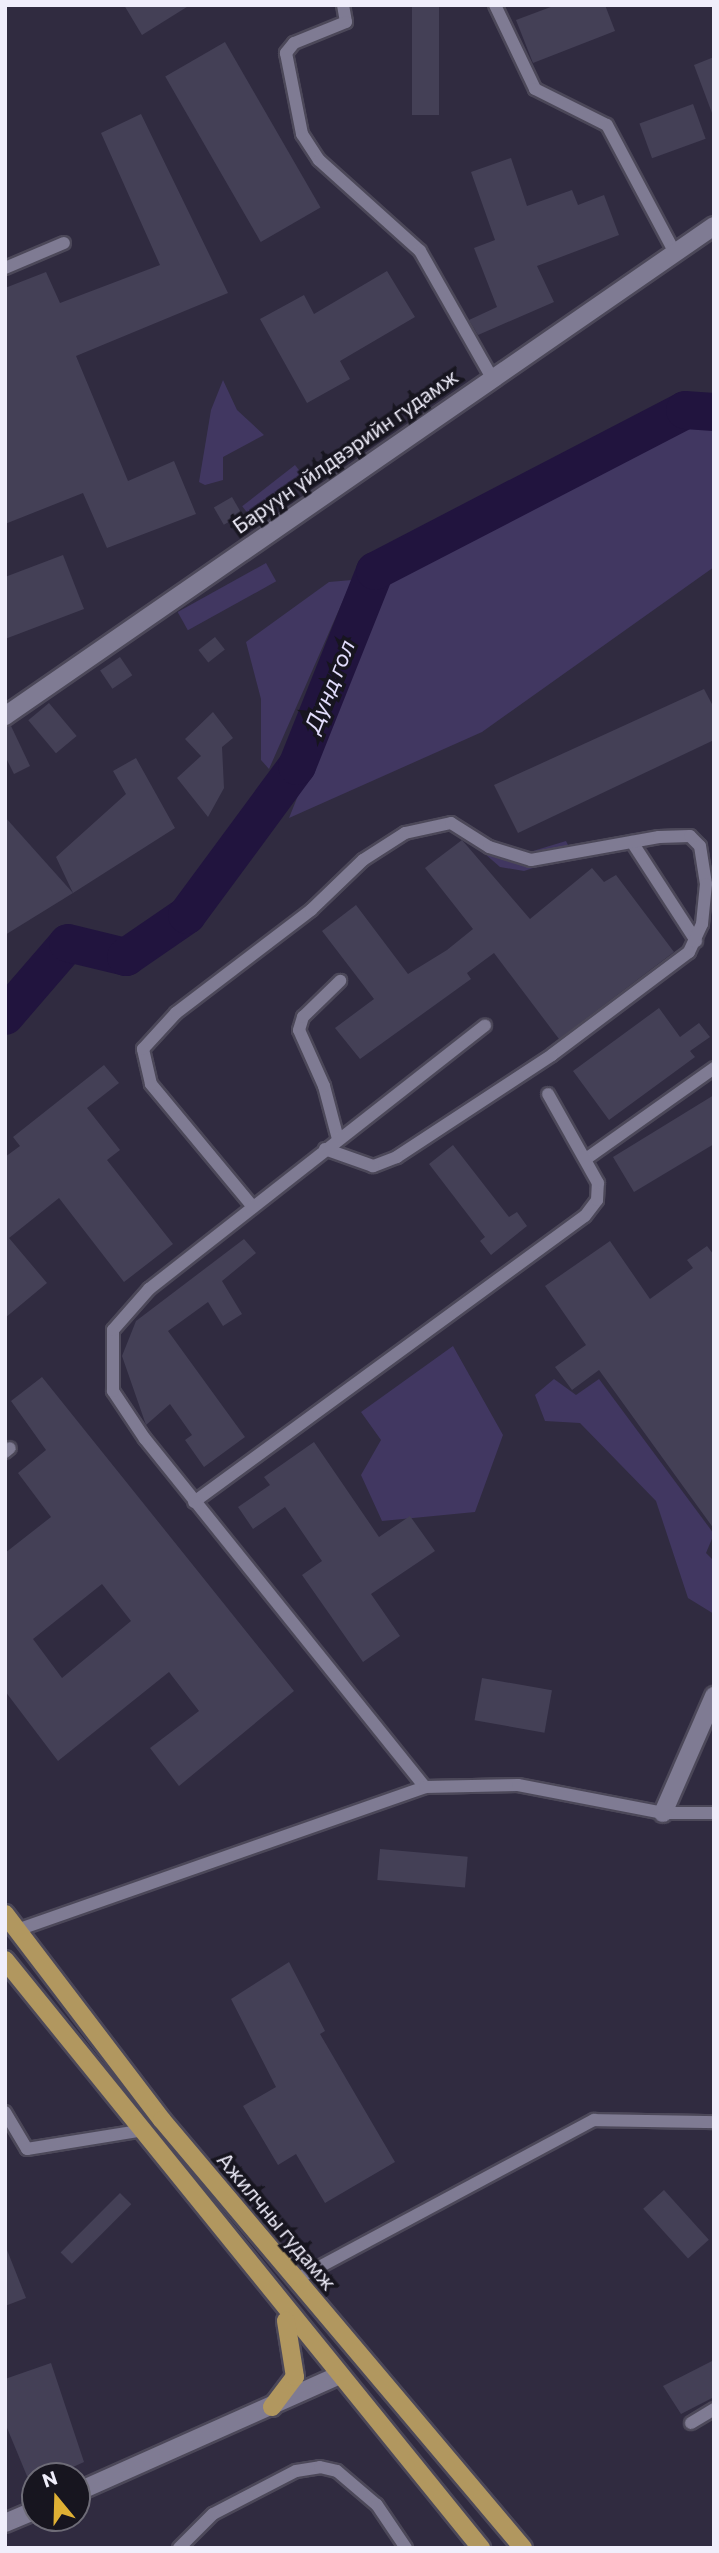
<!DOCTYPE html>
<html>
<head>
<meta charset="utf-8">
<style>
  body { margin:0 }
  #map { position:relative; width:719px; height:2553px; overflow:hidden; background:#302b40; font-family:Commissioner,sans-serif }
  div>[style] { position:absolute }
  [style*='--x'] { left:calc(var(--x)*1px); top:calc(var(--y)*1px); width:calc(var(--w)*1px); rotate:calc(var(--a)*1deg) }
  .green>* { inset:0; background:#413761; transform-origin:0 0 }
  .river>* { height:38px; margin:-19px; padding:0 19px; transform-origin:19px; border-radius:19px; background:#21143e }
  .building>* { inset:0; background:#444056; transform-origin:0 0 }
  .roads { filter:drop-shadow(2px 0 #4c4859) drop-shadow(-2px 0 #4c4859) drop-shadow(0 2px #4c4859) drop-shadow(0 -2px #4c4859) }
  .service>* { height:12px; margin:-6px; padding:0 6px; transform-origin:6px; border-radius:6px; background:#7f7b93 }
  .minor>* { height:18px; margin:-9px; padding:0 9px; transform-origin:9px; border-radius:9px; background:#7f7b93 }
  .tertiary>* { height:18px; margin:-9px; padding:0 9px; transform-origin:9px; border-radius:9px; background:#7f7b93 }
  .primary>* { height:18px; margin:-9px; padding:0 9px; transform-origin:9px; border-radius:9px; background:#b1975f }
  span { translate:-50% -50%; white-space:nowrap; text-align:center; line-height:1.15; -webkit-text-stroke:7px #17151f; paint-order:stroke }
  .street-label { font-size:21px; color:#f0eefb }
  .water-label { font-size:23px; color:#e2ddfc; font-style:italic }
  .frame { position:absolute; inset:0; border:7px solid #f0eefb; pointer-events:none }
  .north { position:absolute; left:21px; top:2462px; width:70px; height:70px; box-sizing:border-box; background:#17151f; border:2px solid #6e6c77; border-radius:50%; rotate:341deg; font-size:19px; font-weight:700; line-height:28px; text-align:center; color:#f0eefb }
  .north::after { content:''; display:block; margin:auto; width:24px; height:32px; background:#dfb034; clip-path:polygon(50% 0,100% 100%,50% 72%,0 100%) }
</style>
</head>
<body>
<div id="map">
  <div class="green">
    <div style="clip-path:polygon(223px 380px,237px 410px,264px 435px,223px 457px,223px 480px,205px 485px,199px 482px,211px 410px)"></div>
    <div style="clip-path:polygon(691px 419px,714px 421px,714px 567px,482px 732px,289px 818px,387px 575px)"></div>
    <div style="left:295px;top:465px;width:11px;height:67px;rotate:52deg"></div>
    <div style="left:266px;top:563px;width:21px;height:101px;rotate:61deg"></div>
    <div style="clip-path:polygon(352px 580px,269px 769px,261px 760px,261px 699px,246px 642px,329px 582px)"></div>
    <div style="clip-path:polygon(566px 841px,573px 855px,524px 871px,500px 867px,484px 853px,504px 846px,510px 858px)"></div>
    <div style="clip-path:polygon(453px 1346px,503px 1435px,475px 1512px,382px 1521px,361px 1475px,381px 1440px,361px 1412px)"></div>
    <div style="clip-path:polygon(554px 1379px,576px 1395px,599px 1379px,714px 1534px,706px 1553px,714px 1561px,714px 1614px,688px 1598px,656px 1501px,580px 1423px,545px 1421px,535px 1395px)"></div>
  </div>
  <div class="river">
    <div style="--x:5;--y:1016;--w:96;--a:-49.2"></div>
    <div style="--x:68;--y:943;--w:60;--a:13.6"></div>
    <div style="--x:126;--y:957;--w:74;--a:-34.5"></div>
    <div style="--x:187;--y:915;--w:185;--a:-53.6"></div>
    <div style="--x:297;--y:766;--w:210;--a:-68.2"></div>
    <div style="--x:375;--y:571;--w:349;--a:-27.4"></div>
    <div style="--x:685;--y:410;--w:29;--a:4"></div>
  </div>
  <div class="building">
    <div style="clip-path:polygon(124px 5px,190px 5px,142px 35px)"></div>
    <div style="left:412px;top:5px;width:27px;height:110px"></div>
    <div style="clip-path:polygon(556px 5px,605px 5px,615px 31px,533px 63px,516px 20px)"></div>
    <div style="left:225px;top:42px;width:191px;height:69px;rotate:60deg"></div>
    <div style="clip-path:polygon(714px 57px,714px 113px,712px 113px,694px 65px)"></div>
    <div style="left:693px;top:104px;width:37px;height:57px;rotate:70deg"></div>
    <div style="clip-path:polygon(141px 114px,228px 293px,76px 356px,128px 481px,174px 461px,196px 514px,107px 548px,83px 493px,5px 524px,5px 288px,46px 272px,60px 303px,160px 265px,101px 133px)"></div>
    <div style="clip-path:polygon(511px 158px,527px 206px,572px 190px,578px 205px,604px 195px,619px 235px,537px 266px,554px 302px,478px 335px,469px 320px,497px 307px,474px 248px,495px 240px,471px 172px)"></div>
    <div style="clip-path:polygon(387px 271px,415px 317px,340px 361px,350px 379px,307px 403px,260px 319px,304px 295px,314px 314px)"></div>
    <div style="left:232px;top:497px;width:20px;height:21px;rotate:60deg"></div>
    <div style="clip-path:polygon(63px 555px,84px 609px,5px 639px,5px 577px)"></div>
    <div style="left:215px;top:637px;width:16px;height:21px;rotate:52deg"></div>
    <div style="left:120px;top:657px;width:22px;height:24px;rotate:56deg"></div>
    <div style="clip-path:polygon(704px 689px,714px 708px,714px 740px,518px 833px,494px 785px)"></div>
    <div style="left:49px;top:703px;width:43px;height:27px;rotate:50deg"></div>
    <div style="clip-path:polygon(213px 712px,233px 738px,222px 747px,224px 788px,208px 817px,177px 778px,201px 756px,185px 739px)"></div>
    <div style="clip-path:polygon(11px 726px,30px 766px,14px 774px,5px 756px,5px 727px)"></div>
    <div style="clip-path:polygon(136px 758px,175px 828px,73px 893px,56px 857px,126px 794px,113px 771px)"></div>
    <div style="clip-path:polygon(5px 817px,73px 893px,5px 935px)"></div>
    <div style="clip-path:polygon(462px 840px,530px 919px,592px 868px,604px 882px,616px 875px,674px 952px,559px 1039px,494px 953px,467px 973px,471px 979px,360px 1059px,335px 1028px,374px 999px,322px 931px,356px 905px,408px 974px,447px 950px,473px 929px,425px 868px)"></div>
    <div style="clip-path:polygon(659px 1008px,680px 1037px,699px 1023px,710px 1037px,690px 1051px,695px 1057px,609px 1120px,573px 1071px)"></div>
    <div style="clip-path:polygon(104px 1065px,119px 1083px,87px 1108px,120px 1150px,107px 1160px,173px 1244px,124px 1282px,59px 1198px,9px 1238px,47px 1283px,5px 1318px,5px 1157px,20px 1146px,13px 1137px)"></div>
    <div style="clip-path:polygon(714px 1095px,714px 1144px,634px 1192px,613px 1157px)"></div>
    <div style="clip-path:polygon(453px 1145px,509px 1217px,517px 1212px,527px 1226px,491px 1255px,480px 1241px,485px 1237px,429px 1164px)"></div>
    <div style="clip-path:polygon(244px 1239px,256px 1253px,222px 1281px,242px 1314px,223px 1326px,208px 1302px,168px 1331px,245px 1437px,204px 1467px,185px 1440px,192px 1435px,170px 1404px,146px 1425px,122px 1356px,136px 1321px)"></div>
    <div style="clip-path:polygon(610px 1241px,650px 1299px,693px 1268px,687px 1260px,707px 1246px,714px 1255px,714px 1529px,599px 1370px,572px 1390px,555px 1367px,586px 1345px,545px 1286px)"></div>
    <div style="clip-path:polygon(evenodd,42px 1377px,294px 1691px,179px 1786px,150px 1748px,199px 1711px,169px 1672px,58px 1761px,5px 1691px,5px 1553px,51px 1517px,18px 1473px,46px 1450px,11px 1401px,42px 1377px,102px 1584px,131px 1621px,62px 1678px,33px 1639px,102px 1584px)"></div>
    <div style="clip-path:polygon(314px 1442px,379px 1537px,410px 1516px,435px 1551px,371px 1594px,400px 1636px,363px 1662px,302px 1575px,322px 1561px,285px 1507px,253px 1529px,238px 1507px,270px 1485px,264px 1477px)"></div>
    <div style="left:482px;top:1678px;width:71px;height:43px;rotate:10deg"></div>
    <div style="left:380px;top:1849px;width:88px;height:31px;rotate:5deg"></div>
    <div style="clip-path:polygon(289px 1962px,325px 2031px,320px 2034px,395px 2162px,325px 2203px,296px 2154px,278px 2165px,243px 2106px,276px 2087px,231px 1999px)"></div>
    <div style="left:664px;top:2190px;width:67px;height:28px;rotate:48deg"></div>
    <div style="left:120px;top:2193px;width:16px;height:84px;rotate:45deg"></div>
    <div style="clip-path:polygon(5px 2245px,26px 2298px,5px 2306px)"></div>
    <div style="clip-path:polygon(714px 2360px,714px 2397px,681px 2414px,663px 2386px)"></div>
    <div style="clip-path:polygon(51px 2363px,84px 2462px,53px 2476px,27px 2476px,5px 2423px,5px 2379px)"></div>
  </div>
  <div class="roads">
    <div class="service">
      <div style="--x:343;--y:5;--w:17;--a:80"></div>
      <div style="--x:346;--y:22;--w:56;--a:158"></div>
      <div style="--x:294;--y:43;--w:13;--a:129"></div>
      <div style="--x:286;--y:53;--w:83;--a:78.8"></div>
      <div style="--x:302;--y:134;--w:31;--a:57"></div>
      <div style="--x:319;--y:160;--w:136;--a:42"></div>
      <div style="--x:420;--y:251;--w:144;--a:60.4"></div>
      <div style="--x:495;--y:5;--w:93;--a:64.5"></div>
      <div style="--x:535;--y:89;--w:80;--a:26.6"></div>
      <div style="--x:607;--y:125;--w:145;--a:62"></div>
      <div style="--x:5;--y:268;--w:64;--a:-23"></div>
      <div style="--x:632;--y:842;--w:118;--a:57.1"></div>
      <div style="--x:338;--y:1139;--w:55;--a:-104.8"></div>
      <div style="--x:324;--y:1086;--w:61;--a:-114.1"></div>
      <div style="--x:299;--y:1030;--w:14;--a:-73"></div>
      <div style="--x:303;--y:1017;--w:52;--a:-44.2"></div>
      <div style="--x:586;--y:1159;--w:157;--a:-35.4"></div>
      <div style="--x:253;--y:1207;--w:160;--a:-129.7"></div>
      <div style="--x:151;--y:1084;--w:36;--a:-103"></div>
      <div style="--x:143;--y:1049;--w:49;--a:-47.5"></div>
      <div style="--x:176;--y:1013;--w:170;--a:-37.3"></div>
      <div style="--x:311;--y:910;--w:72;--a:-43.9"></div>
      <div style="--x:363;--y:860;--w:50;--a:-32.7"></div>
      <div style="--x:405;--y:833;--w:47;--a:-12.3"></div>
      <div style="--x:451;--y:823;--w:45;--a:32.3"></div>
      <div style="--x:489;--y:847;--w:44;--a:17.2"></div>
      <div style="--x:531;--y:860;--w:130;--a:-10.2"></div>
      <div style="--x:659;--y:837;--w:31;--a:-2"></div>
      <div style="--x:690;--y:836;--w:14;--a:45"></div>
      <div style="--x:700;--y:846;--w:38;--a:81"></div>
      <div style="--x:706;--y:884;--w:40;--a:95.7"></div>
      <div style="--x:702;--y:924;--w:31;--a:115"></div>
      <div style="--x:689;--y:952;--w:171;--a:143.1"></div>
      <div style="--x:552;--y:1055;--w:186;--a:146.7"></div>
      <div style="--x:397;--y:1157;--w:26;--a:159"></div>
      <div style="--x:373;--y:1166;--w:51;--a:-160.5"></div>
      <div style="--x:5;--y:1452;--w:6;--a:-39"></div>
      <div style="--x:194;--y:1502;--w:484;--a:-36.2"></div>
      <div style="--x:585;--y:1216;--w:20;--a:-53"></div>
      <div style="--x:597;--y:1200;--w:17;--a:-87"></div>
      <div style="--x:598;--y:1183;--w:102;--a:-119.3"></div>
      <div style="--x:425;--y:1787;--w:447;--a:-128.8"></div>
      <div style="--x:145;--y:1439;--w:58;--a:-123.7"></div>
      <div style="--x:113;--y:1391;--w:61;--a:-90"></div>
      <div style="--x:113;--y:1330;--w:55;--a:-48.7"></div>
      <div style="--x:149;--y:1289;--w:427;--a:-38.1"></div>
      <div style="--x:17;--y:1930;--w:432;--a:-19.3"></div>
      <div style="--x:425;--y:1787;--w:93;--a:-1.2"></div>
      <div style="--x:518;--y:1785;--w:148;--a:10.9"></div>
      <div style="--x:663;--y:1813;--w:51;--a:0"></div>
      <div style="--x:5;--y:2112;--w:43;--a:59.3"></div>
      <div style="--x:27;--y:2149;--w:112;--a:-9.2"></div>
      <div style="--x:297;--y:2279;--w:337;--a:-28.2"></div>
      <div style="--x:594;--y:2120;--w:120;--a:1"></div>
      <div style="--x:691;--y:2423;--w:27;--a:-31"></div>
      <div style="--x:179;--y:2548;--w:48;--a:-45"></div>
      <div style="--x:213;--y:2514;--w:93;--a:-27.4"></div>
      <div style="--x:296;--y:2471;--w:24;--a:-9"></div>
      <div style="--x:320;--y:2467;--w:17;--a:13"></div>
      <div style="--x:337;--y:2471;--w:52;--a:40.4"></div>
      <div style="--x:377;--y:2505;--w:52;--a:56"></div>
    </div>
    <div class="minor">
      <div style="--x:663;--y:1813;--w:128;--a:-66.4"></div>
    </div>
    <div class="tertiary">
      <div style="--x:5;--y:716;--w:862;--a:-34.65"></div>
      <div style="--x:77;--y:2492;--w:285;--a:-24"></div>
      <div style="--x:5;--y:2523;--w:33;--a:-23"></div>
    </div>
    <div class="primary">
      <div style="--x:5;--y:1914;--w:259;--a:52.7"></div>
      <div style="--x:162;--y:2120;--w:560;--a:49.85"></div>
      <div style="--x:5;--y:1960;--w:757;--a:51.01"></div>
      <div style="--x:272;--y:2407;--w:38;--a:-53"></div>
      <div style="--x:295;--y:2377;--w:57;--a:-99.1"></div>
    </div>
  </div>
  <div class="street-label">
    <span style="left:345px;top:451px;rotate:-35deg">Баруун үйлдвэрийн гудамж</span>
    <span style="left:277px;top:2221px;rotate:50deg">Ажилчны гудамж</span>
  </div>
  <div class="water-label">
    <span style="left:329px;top:686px;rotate:-68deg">Дунд гол</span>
  </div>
  <div class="frame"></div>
  <div class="north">N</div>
</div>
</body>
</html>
